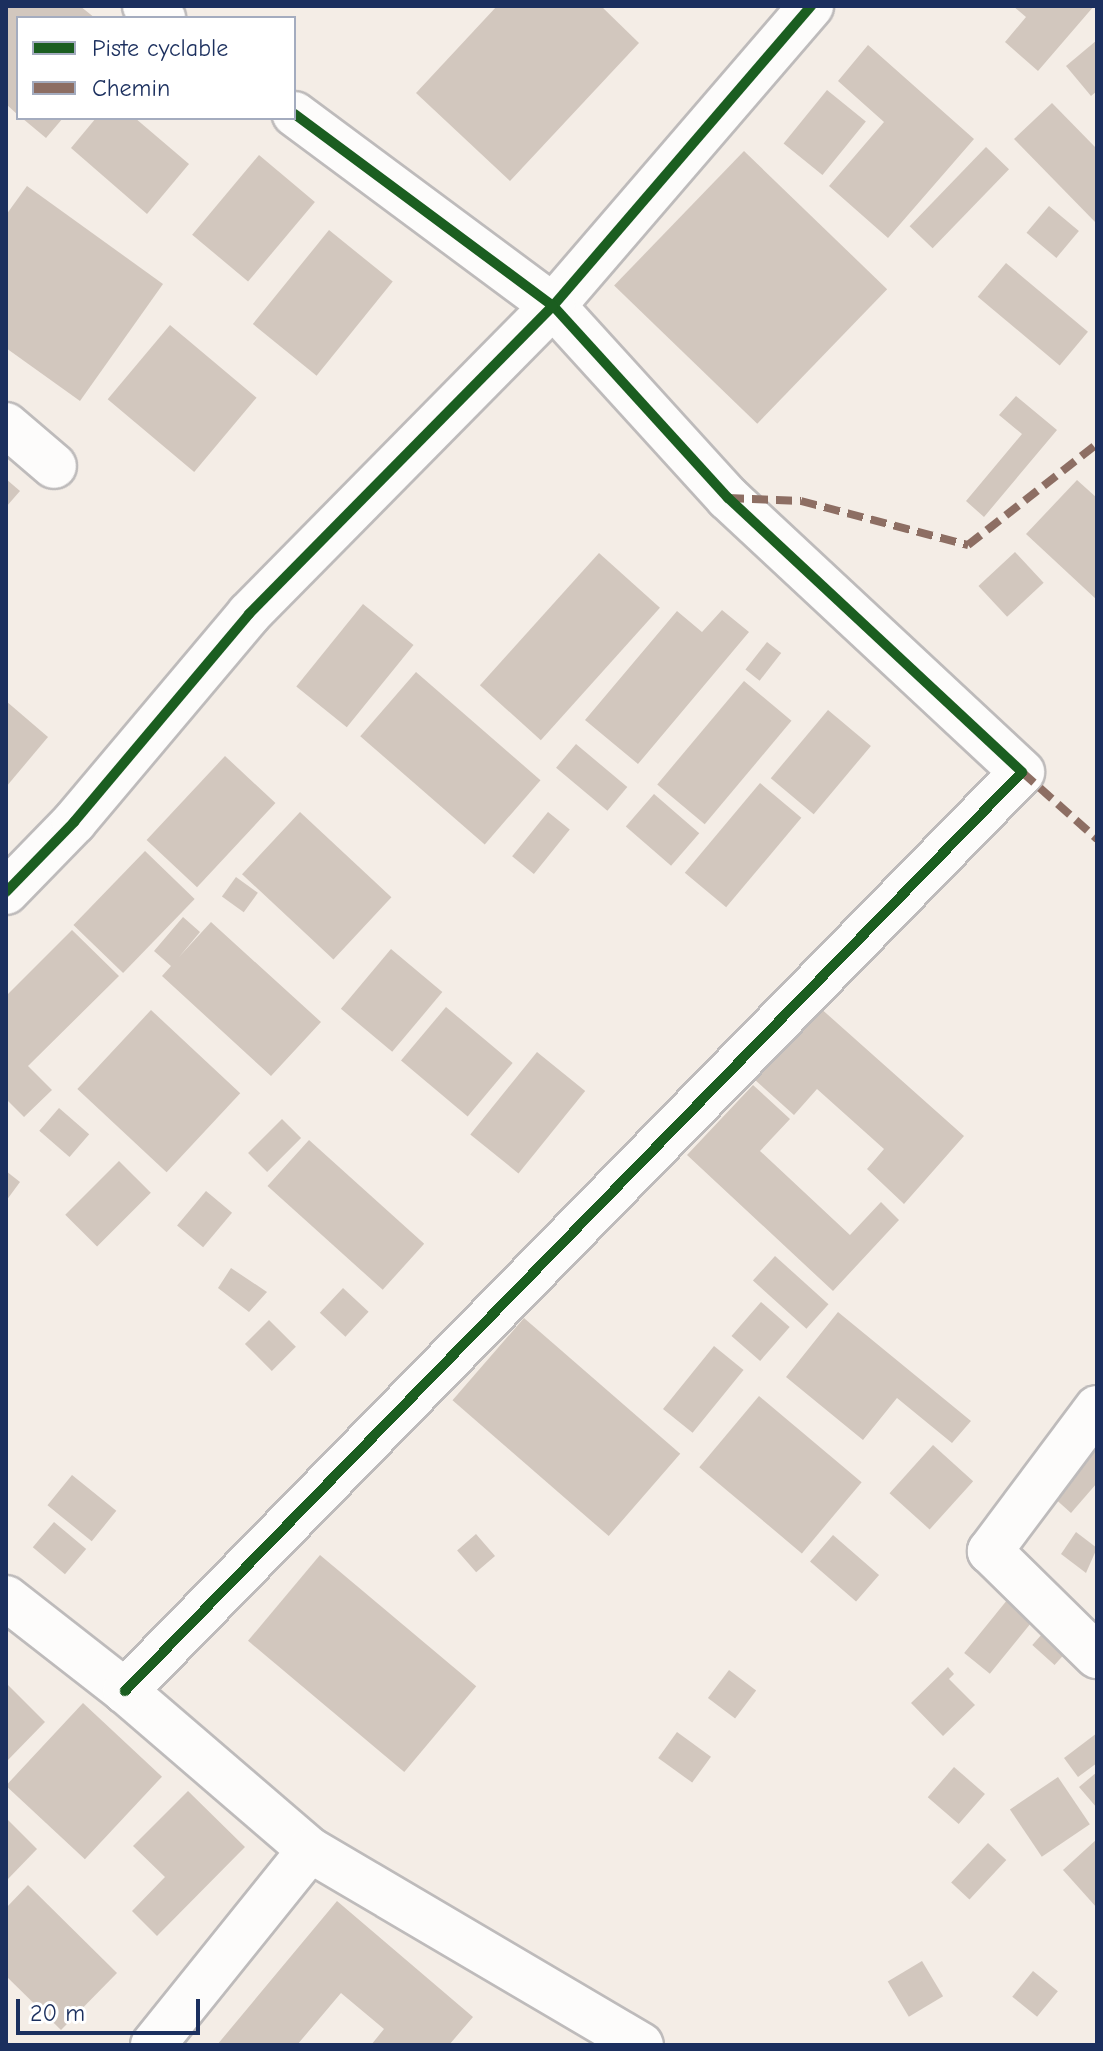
<!DOCTYPE html>
<html>
<head>
<meta charset="utf-8">
<style>
  body { margin:0 }
  #map { position:relative; width:1103px; height:2051px; overflow:hidden; background:#f4ede6; font-family:"Comic Neue",sans-serif }
  div>[style] { position:absolute }
  [style*='--x'] { left:calc(var(--x)*1px); top:calc(var(--y)*1px); width:calc(var(--w)*1px); rotate:calc(var(--a)*1deg) }
  .building>* { inset:0; background:#d2c7be; transform-origin:0 0 }
  .roads { filter:drop-shadow(2px 0 #bebbbb) drop-shadow(-2px 0 #bebbbb) drop-shadow(0 2px #bebbbb) drop-shadow(0 -2px #bebbbb) }
  .street>* { height:44px; margin:-22px; padding:0 22px; transform-origin:22px; border-radius:22px; background:#fdfcfb }
  .quiet>* { height:8px; margin-top:-4px; transform-origin:0; background:repeating-linear-gradient(90deg,#8d6e63 0 16px,transparent 0 24px) }
  .cycleway>* { height:10px; margin:-5px; padding:0 5px; transform-origin:5px; border-radius:5px; background:#1b5e20 }
  span { translate:-50% -50%; white-space:nowrap; text-align:center; line-height:1.15; -webkit-text-stroke:6px #fff; paint-order:stroke }
  .frame { position:absolute; inset:0; border:8px solid #1b2f5e; pointer-events:none }
  .legend { position:absolute; left:16px; top:16px; width:280px; height:104px; box-sizing:border-box; background:#fff; border:2px solid #a4acbf; margin:0; padding:10px 14px; list-style:none; font-size:24px; color:#1b2f5e }
  .legend li { display:flex; align-items:center; gap:16px; height:40px }
  .legend b { width:40px; border:2px solid #a4acbf }
  .scale { position:absolute; left:16px; top:1999px; width:184px; height:36px; box-sizing:border-box; border:4px solid #1b2f5e; border-top:0; padding-left:10px; font-size:24px; line-height:28px; white-space:nowrap; color:#1b2f5e; -webkit-text-stroke:6px #fff; paint-order:stroke }
</style>
</head>
<body>
<div id="map">
  <div class="building">
    <div style="clip-path:polygon(6px 6px,80px 6px,95px 18px,18px 18px,18px 115px,6px 104px)"></div>
    <div style="clip-path:polygon(497px 6px,601px 6px,639px 43px,510px 181px,416px 93px)"></div>
    <div style="clip-path:polygon(1013px 6px,1094px 6px,1038px 71px,1005px 42px,1026px 17px)"></div>
    <div style="clip-path:polygon(1097px 40px,1097px 91px,1091px 96px,1066px 66px)"></div>
    <div style="clip-path:polygon(868px 45px,974px 139px,888px 238px,829px 186px,884px 122px,838px 81px)"></div>
    <div style="left:827px;top:90px;width:50px;height:69px;rotate:39deg"></div>
    <div style="clip-path:polygon(1052px 103px,1097px 149px,1097px 224px,1014px 139px)"></div>
    <div style="clip-path:polygon(22px 118px,63px 118px,46px 138px)"></div>
    <div style="clip-path:polygon(96px 118px,135px 118px,189px 164px,147px 214px,71px 148px)"></div>
    <div style="left:986px;top:147px;width:32px;height:110px;rotate:44deg"></div>
    <div style="left:744px;top:151px;width:199px;height:187px;rotate:44deg"></div>
    <div style="left:259px;top:155px;width:73px;height:104px;rotate:40deg"></div>
    <div style="clip-path:polygon(27px 186px,163px 284px,80px 401px,6px 348px,6px 215px)"></div>
    <div style="left:1049px;top:206px;width:39px;height:35px;rotate:40deg"></div>
    <div style="left:329px;top:230px;width:82px;height:121px;rotate:39deg"></div>
    <div style="left:1006px;top:263px;width:107px;height:44px;rotate:40deg"></div>
    <div style="left:170px;top:325px;width:113px;height:97px;rotate:40deg"></div>
    <div style="clip-path:polygon(1016px 396px,1057px 430px,984px 517px,966px 501px,1022px 434px,999px 415px)"></div>
    <div style="clip-path:polygon(6px 479px,20px 491px,6px 507px)"></div>
    <div style="clip-path:polygon(1077px 480px,1097px 498px,1097px 600px,1026px 534px)"></div>
    <div style="left:1015px;top:552px;width:42px;height:50px;rotate:47deg"></div>
    <div style="left:599px;top:553px;width:82px;height:178px;rotate:42deg"></div>
    <div style="left:363px;top:604px;width:65px;height:106px;rotate:39deg"></div>
    <div style="clip-path:polygon(722px 610px,749px 632px,638px 764px,585px 720px,677px 611px,702px 632px)"></div>
    <div style="left:767px;top:642px;width:18px;height:35px;rotate:38deg"></div>
    <div style="left:416px;top:672px;width:165px;height:85px;rotate:41deg"></div>
    <div style="left:744px;top:681px;width:62px;height:135px;rotate:40deg"></div>
    <div style="clip-path:polygon(6px 701px,48px 737px,6px 787px)"></div>
    <div style="left:828px;top:710px;width:56px;height:89px;rotate:40deg"></div>
    <div style="left:576px;top:744px;width:67px;height:31px;rotate:40deg"></div>
    <div style="left:225px;top:756px;width:69px;height:115px;rotate:43deg"></div>
    <div style="left:760px;top:783px;width:54px;height:117px;rotate:40deg"></div>
    <div style="left:654px;top:794px;width:60px;height:43px;rotate:41deg"></div>
    <div style="left:300px;top:812px;width:125px;height:85px;rotate:43deg"></div>
    <div style="left:548px;top:812px;width:28px;height:57px;rotate:39deg"></div>
    <div style="left:145px;top:851px;width:69px;height:103px;rotate:44deg"></div>
    <div style="left:236px;top:877px;width:27px;height:24px;rotate:36deg"></div>
    <div style="clip-path:polygon(183px 917px,200px 932px,179px 957px,211px 922px,321px 1022px,271px 1076px,162px 976px,171px 966px,154px 951px)"></div>
    <div style="clip-path:polygon(72px 930px,119px 976px,28px 1066px,52px 1090px,24px 1117px,6px 1099px,6px 996px)"></div>
    <div style="left:391px;top:949px;width:67px;height:78px;rotate:40deg"></div>
    <div style="clip-path:polygon(818px 1006px,964px 1136px,904px 1204px,867px 1169px,884px 1149px,817px 1089px,794px 1115px,754px 1079px)"></div>
    <div style="left:446px;top:1007px;width:87px;height:70px;rotate:40deg"></div>
    <div style="left:151px;top:1010px;width:122px;height:108px;rotate:43deg"></div>
    <div style="left:537px;top:1052px;width:62px;height:106px;rotate:39deg"></div>
    <div style="clip-path:polygon(753px 1085px,790px 1119px,760px 1151px,850px 1235px,881px 1202px,899px 1220px,833px 1291px,687px 1155px)"></div>
    <div style="left:59px;top:1108px;width:40px;height:30px;rotate:41deg"></div>
    <div style="left:282px;top:1119px;width:27px;height:48px;rotate:45deg"></div>
    <div style="left:309px;top:1140px;width:155px;height:62px;rotate:42deg"></div>
    <div style="left:119px;top:1161px;width:45px;height:76px;rotate:45deg"></div>
    <div style="clip-path:polygon(6px 1171px,20px 1182px,6px 1201px)"></div>
    <div style="left:206px;top:1191px;width:34px;height:45px;rotate:40deg"></div>
    <div style="left:775px;top:1256px;width:72px;height:33px;rotate:42deg"></div>
    <div style="clip-path:polygon(231px 1268px,267px 1292px,249px 1312px,218px 1288px)"></div>
    <div style="left:343px;top:1288px;width:35px;height:34px;rotate:43deg"></div>
    <div style="left:761px;top:1302px;width:38px;height:45px;rotate:41deg"></div>
    <div style="clip-path:polygon(838px 1312px,971px 1421px,952px 1443px,897px 1398px,863px 1440px,786px 1377px)"></div>
    <div style="left:524px;top:1318px;width:207px;height:109px;rotate:41deg"></div>
    <div style="left:269px;top:1320px;width:38px;height:34px;rotate:45deg"></div>
    <div style="left:714px;top:1346px;width:38px;height:81px;rotate:39deg"></div>
    <div style="left:759px;top:1396px;width:134px;height:93px;rotate:40deg"></div>
    <div style="clip-path:polygon(1083px 1439px,1097px 1451px,1097px 1483px,1071px 1513px,1042px 1487px)"></div>
    <div style="left:933px;top:1445px;width:54px;height:65px;rotate:42deg"></div>
    <div style="left:72px;top:1475px;width:57px;height:39px;rotate:39deg"></div>
    <div style="left:54px;top:1522px;width:42px;height:33px;rotate:40deg"></div>
    <div style="clip-path:polygon(1076px 1532px,1097px 1548px,1086px 1573px,1061px 1554px)"></div>
    <div style="left:476px;top:1534px;width:29px;height:25px;rotate:49deg"></div>
    <div style="left:833px;top:1535px;width:61px;height:35px;rotate:41deg"></div>
    <div style="left:320px;top:1555px;width:204px;height:112px;rotate:40deg"></div>
    <div style="left:1012px;top:1594px;width:33px;height:76px;rotate:39deg"></div>
    <div style="left:1043px;top:1633px;width:30px;height:16px;rotate:42deg"></div>
    <div style="clip-path:polygon(948px 1667px,954px 1674px,949px 1679px,975px 1705px,943px 1736px,911px 1703px)"></div>
    <div style="left:729px;top:1670px;width:34px;height:35px;rotate:37deg"></div>
    <div style="clip-path:polygon(6px 1683px,45px 1722px,6px 1762px)"></div>
    <div style="left:83px;top:1703px;width:108px;height:113px;rotate:43deg"></div>
    <div style="left:677px;top:1732px;width:42px;height:32px;rotate:36deg"></div>
    <div style="clip-path:polygon(1097px 1733px,1097px 1763px,1078px 1777px,1064px 1758px)"></div>
    <div style="left:954px;top:1767px;width:41px;height:40px;rotate:41deg"></div>
    <div style="clip-path:polygon(1097px 1772px,1097px 1808px,1079px 1787px)"></div>
    <div style="left:1058px;top:1777px;width:57px;height:58px;rotate:56deg"></div>
    <div style="clip-path:polygon(188px 1791px,245px 1847px,157px 1936px,132px 1911px,165px 1877px,133px 1846px)"></div>
    <div style="clip-path:polygon(6px 1818px,37px 1849px,6px 1881px)"></div>
    <div style="clip-path:polygon(1097px 1839px,1097px 1908px,1063px 1870px)"></div>
    <div style="left:988px;top:1843px;width:25px;height:54px;rotate:43deg"></div>
    <div style="clip-path:polygon(28px 1885px,117px 1973px,61px 2030px,6px 1976px,6px 1908px)"></div>
    <div style="clip-path:polygon(337px 1901px,473px 2017px,449px 2045px,371px 2045px,384px 2029px,341px 1993px,297px 2045px,217px 2045px)"></div>
    <div style="left:922px;top:1961px;width:41px;height:40px;rotate:59deg"></div>
    <div style="left:1033px;top:1971px;width:32px;height:33px;rotate:39deg"></div>
  </div>
  <div class="roads">
    <div class="street">
      <div style="--x:145;--y:6;--w:22;--a:34"></div>
      <div style="--x:6;--y:425;--w:63;--a:40.5"></div>
      <div style="--x:6;--y:892;--w:98;--a:-45.8"></div>
      <div style="--x:74;--y:822;--w:272;--a:-49.9"></div>
      <div style="--x:249;--y:614;--w:433;--a:-45.4"></div>
      <div style="--x:553;--y:306;--w:396;--a:-49.3"></div>
      <div style="--x:1097;--y:1408;--w:179;--a:126.8"></div>
      <div style="--x:990;--y:1551;--w:150;--a:44.5"></div>
      <div style="--x:6;--y:1598;--w:151;--a:38"></div>
      <div style="--x:125;--y:1691;--w:244;--a:40.7"></div>
      <div style="--x:310;--y:1850;--w:384;--a:30.5"></div>
      <div style="--x:125;--y:1691;--w:1284;--a:-45.69"></div>
      <div style="--x:1022;--y:772;--w:402;--a:-137"></div>
      <div style="--x:728;--y:498;--w:260;--a:-132.3"></div>
      <div style="--x:553;--y:306;--w:322;--a:-143.4"></div>
      <div style="--x:153;--y:2045;--w:250;--a:-51.2"></div>
    </div>
  </div>
  <div class="quiet">
    <div style="--x:728;--y:498;--w:73;--a:2.4"></div>
    <div style="--x:801;--y:501;--w:173;--a:14.8"></div>
    <div style="--x:968;--y:545;--w:164;--a:-38.1"></div>
    <div style="--x:1022;--y:772;--w:101;--a:41.8"></div>
  </div>
  <div class="cycleway">
    <div style="--x:6;--y:892;--w:98;--a:-45.8"></div>
    <div style="--x:74;--y:822;--w:272;--a:-49.9"></div>
    <div style="--x:249;--y:614;--w:433;--a:-45.4"></div>
    <div style="--x:553;--y:306;--w:396;--a:-49.3"></div>
    <div style="--x:125;--y:1691;--w:1284;--a:-45.69"></div>
    <div style="--x:1022;--y:772;--w:402;--a:-137"></div>
    <div style="--x:728;--y:498;--w:260;--a:-132.3"></div>
    <div style="--x:553;--y:306;--w:322;--a:-143.4"></div>
  </div>
  <div class="frame"></div>
  <ul class="legend">
  <li><b style="height:10px;background:#1b5e20"></b>Piste cyclable</li>
  <li><b style="height:10px;background:#8d6e63"></b>Chemin</li>
  </ul>
  <div class="scale">20 m</div>
</div>
</body>
</html>
